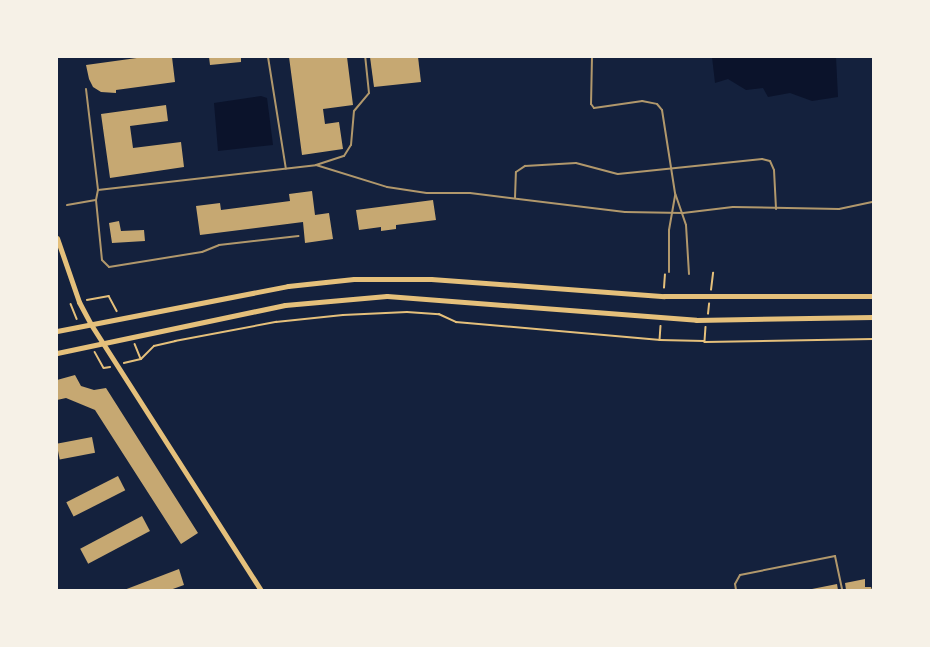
<!DOCTYPE html>
<html>
<head>
<meta charset="utf-8">
<style>
  body { margin:0 }
  #map { position:relative; width:930px; height:647px; overflow:hidden; background:#14213d; font-family:"PT Sans Narrow",sans-serif }
  div>[style] { position:absolute }
  [style*='--x'] { left:calc(var(--x)*1px); top:calc(var(--y)*1px); width:calc(var(--w)*1px); rotate:calc(var(--a)*1deg) }
  .water>* { inset:0; background:#0b132b }
  .building>* { inset:0; background:#c6a872; transform-origin:0 0 }
  .path>* { height:1.5px; margin:-0.75px; padding:0 0.75px; transform-origin:0.75px; border-radius:0.75px; background:#e5c07b }
  .service>* { height:2px; margin:-1px; padding:0 1px; transform-origin:1px; border-radius:1px; background:#b1986c }
  .secondary>* { height:5px; margin:-2.5px; padding:0 2.5px; transform-origin:2.5px; border-radius:2.5px; background:#e5c07b }
  span { translate:-50% -50%; white-space:nowrap; text-align:center; line-height:1.15; -webkit-text-stroke:5px #f6f1e7; paint-order:stroke }
  .frame { position:absolute; inset:0; border:58px solid #f6f1e7; pointer-events:none }
</style>
</head>
<body>
<div id="map">
  <div class="water">
    <div style="clip-path:polygon(712px 57px,836px 57px,838px 97px,812px 101px,790px 93px,768px 97px,763px 88px,746px 90px,728px 79px,715px 83px)"></div>
    <div style="clip-path:polygon(261px 96px,267px 98px,273px 145px,218px 151px,214px 103px)"></div>
  </div>
  <div class="building">
    <div style="clip-path:polygon(144px 57px,172px 57px,175px 82px,116px 90px,116px 93px,101px 92px,93px 87px,89px 79px,86px 65px)"></div>
    <div style="clip-path:polygon(209px 57px,241px 57px,241px 62px,210px 65px)"></div>
    <div style="clip-path:polygon(289px 57px,347px 57px,353px 105px,323px 109px,325px 124px,339px 122px,343px 149px,302px 155px)"></div>
    <div style="clip-path:polygon(370px 57px,418px 57px,421px 82px,374px 87px)"></div>
    <div style="clip-path:polygon(166px 105px,168px 121px,130px 126px,133px 148px,181px 142px,184px 167px,110px 178px,101px 114px)"></div>
    <div style="clip-path:polygon(312px 191px,315px 215px,329px 213px,333px 239px,305px 243px,303px 222px,200px 235px,196px 206px,220px 203px,221px 210px,290px 201px,289px 194px)"></div>
    <div style="clip-path:polygon(433px 200px,436px 220px,396px 225px,396px 229px,381px 231px,381px 227px,359px 230px,356px 210px)"></div>
    <div style="clip-path:polygon(119px 221px,121px 231px,144px 230px,145px 241px,112px 243px,109px 223px)"></div>
    <div style="clip-path:polygon(75px 375px,81px 386px,94px 390px,106px 388px,198px 533px,181px 544px,95px 410px,66px 398px,57px 400px,57px 380px)"></div>
    <div style="left:92px;top:437px;width:16px;height:36px;rotate:79deg"></div>
    <div style="left:118px;top:476px;width:16px;height:58px;rotate:63deg"></div>
    <div style="left:142px;top:516px;width:17px;height:70px;rotate:62deg"></div>
    <div style="clip-path:polygon(179px 569px,184px 585px,170px 590px,124px 590px)"></div>
    <div style="clip-path:polygon(865px 579px,865px 587px,871px 587px,872px 590px,846px 590px,845px 583px)"></div>
    <div style="clip-path:polygon(837px 584px,838px 590px,812px 590px,812px 589px)"></div>
  </div>
  <div class="path">
    <div style="--x:664;--y:288;--w:13;--a:-86"></div>
    <div style="--x:711;--y:290;--w:17;--a:-83"></div>
    <div style="--x:87;--y:300;--w:22;--a:-10"></div>
    <div style="--x:109;--y:296;--w:17;--a:62"></div>
    <div style="--x:71;--y:304;--w:16;--a:68"></div>
    <div style="--x:708;--y:314;--w:10;--a:-84"></div>
    <div style="--x:661;--y:326;--w:14;--a:94"></div>
    <div style="--x:660;--y:340;--w:44;--a:1.3"></div>
    <div style="--x:706;--y:327;--w:15;--a:94"></div>
    <div style="--x:705;--y:342;--w:168;--a:-1"></div>
    <div style="--x:135;--y:344;--w:16;--a:68"></div>
    <div style="--x:95;--y:352;--w:18;--a:61"></div>
    <div style="--x:104;--y:368;--w:6;--a:-9"></div>
    <div style="--x:124;--y:363;--w:17;--a:-13"></div>
    <div style="--x:141;--y:359;--w:18;--a:-45"></div>
    <div style="--x:154;--y:346;--w:22;--a:-13"></div>
    <div style="--x:175;--y:341;--w:103;--a:-10.7"></div>
    <div style="--x:276;--y:322;--w:67;--a:-6"></div>
    <div style="--x:343;--y:315;--w:64;--a:-2.7"></div>
    <div style="--x:407;--y:312;--w:32;--a:4"></div>
    <div style="--x:439;--y:314;--w:19;--a:25"></div>
    <div style="--x:456;--y:322;--w:205;--a:5"></div>
  </div>
  <div class="service">
    <div style="--x:268;--y:57;--w:113;--a:80.9"></div>
    <div style="--x:592;--y:57;--w:47;--a:91.2"></div>
    <div style="--x:591;--y:104;--w:5;--a:53"></div>
    <div style="--x:594;--y:108;--w:49;--a:-8.3"></div>
    <div style="--x:642;--y:101;--w:15;--a:11"></div>
    <div style="--x:657;--y:104;--w:8;--a:50"></div>
    <div style="--x:662;--y:110;--w:84;--a:81.1"></div>
    <div style="--x:675;--y:193;--w:34;--a:71"></div>
    <div style="--x:686;--y:225;--w:49;--a:86.5"></div>
    <div style="--x:86;--y:89;--w:102;--a:83.2"></div>
    <div style="--x:316;--y:165;--w:74;--a:17.2"></div>
    <div style="--x:387;--y:187;--w:40;--a:8.5"></div>
    <div style="--x:427;--y:193;--w:43;--a:0"></div>
    <div style="--x:470;--y:193;--w:156;--a:7"></div>
    <div style="--x:625;--y:212;--w:58;--a:1"></div>
    <div style="--x:683;--y:213;--w:50;--a:-6.8"></div>
    <div style="--x:733;--y:207;--w:106;--a:1.1"></div>
    <div style="--x:839;--y:209;--w:35;--a:-12"></div>
    <div style="--x:515;--y:198;--w:26;--a:-88"></div>
    <div style="--x:516;--y:172;--w:11;--a:-34"></div>
    <div style="--x:525;--y:166;--w:51;--a:-3.4"></div>
    <div style="--x:576;--y:163;--w:43;--a:14.7"></div>
    <div style="--x:618;--y:174;--w:145;--a:-5.9"></div>
    <div style="--x:762;--y:159;--w:8;--a:14"></div>
    <div style="--x:770;--y:161;--w:10;--a:66"></div>
    <div style="--x:774;--y:170;--w:39;--a:87"></div>
    <div style="--x:96;--y:200;--w:60;--a:84.3"></div>
    <div style="--x:102;--y:260;--w:10;--a:45"></div>
    <div style="--x:109;--y:267;--w:94;--a:-9.2"></div>
    <div style="--x:202;--y:252;--w:18;--a:-22"></div>
    <div style="--x:219;--y:245;--w:80;--a:-6.5"></div>
    <div style="--x:67;--y:205;--w:29;--a:-10"></div>
    <div style="--x:96;--y:200;--w:10;--a:-79"></div>
    <div style="--x:98;--y:190;--w:219;--a:-6.5"></div>
    <div style="--x:316;--y:165;--w:29;--a:-18"></div>
    <div style="--x:344;--y:156;--w:13;--a:-58"></div>
    <div style="--x:351;--y:145;--w:34;--a:-85"></div>
    <div style="--x:354;--y:111;--w:23;--a:-50"></div>
    <div style="--x:369;--y:93;--w:36;--a:-96"></div>
    <div style="--x:669;--y:272;--w:42;--a:-90"></div>
    <div style="--x:669;--y:230;--w:36;--a:-80"></div>
    <div style="--x:736;--y:590;--w:6;--a:-99"></div>
    <div style="--x:735;--y:584;--w:10;--a:-61"></div>
    <div style="--x:740;--y:575;--w:97;--a:-11.3"></div>
    <div style="--x:835;--y:556;--w:35;--a:78"></div>
  </div>
  <div class="secondary">
    <div style="--x:57;--y:238;--w:68;--a:71"></div>
    <div style="--x:79;--y:302;--w:24;--a:62"></div>
    <div style="--x:90;--y:323;--w:317;--a:57.4"></div>
    <div style="--x:57;--y:331;--w:235;--a:-11"></div>
    <div style="--x:288;--y:286;--w:66;--a:-6.1"></div>
    <div style="--x:354;--y:279;--w:77;--a:0"></div>
    <div style="--x:431;--y:279;--w:234;--a:4.2"></div>
    <div style="--x:664;--y:296;--w:209;--a:0"></div>
    <div style="--x:57;--y:353;--w:233;--a:-11.9"></div>
    <div style="--x:285;--y:305;--w:102;--a:-5"></div>
    <div style="--x:387;--y:296;--w:310;--a:4.4"></div>
    <div style="--x:696;--y:320;--w:177;--a:-1"></div>
  </div>
  <div class="frame"></div>
</div>
</body>
</html>
